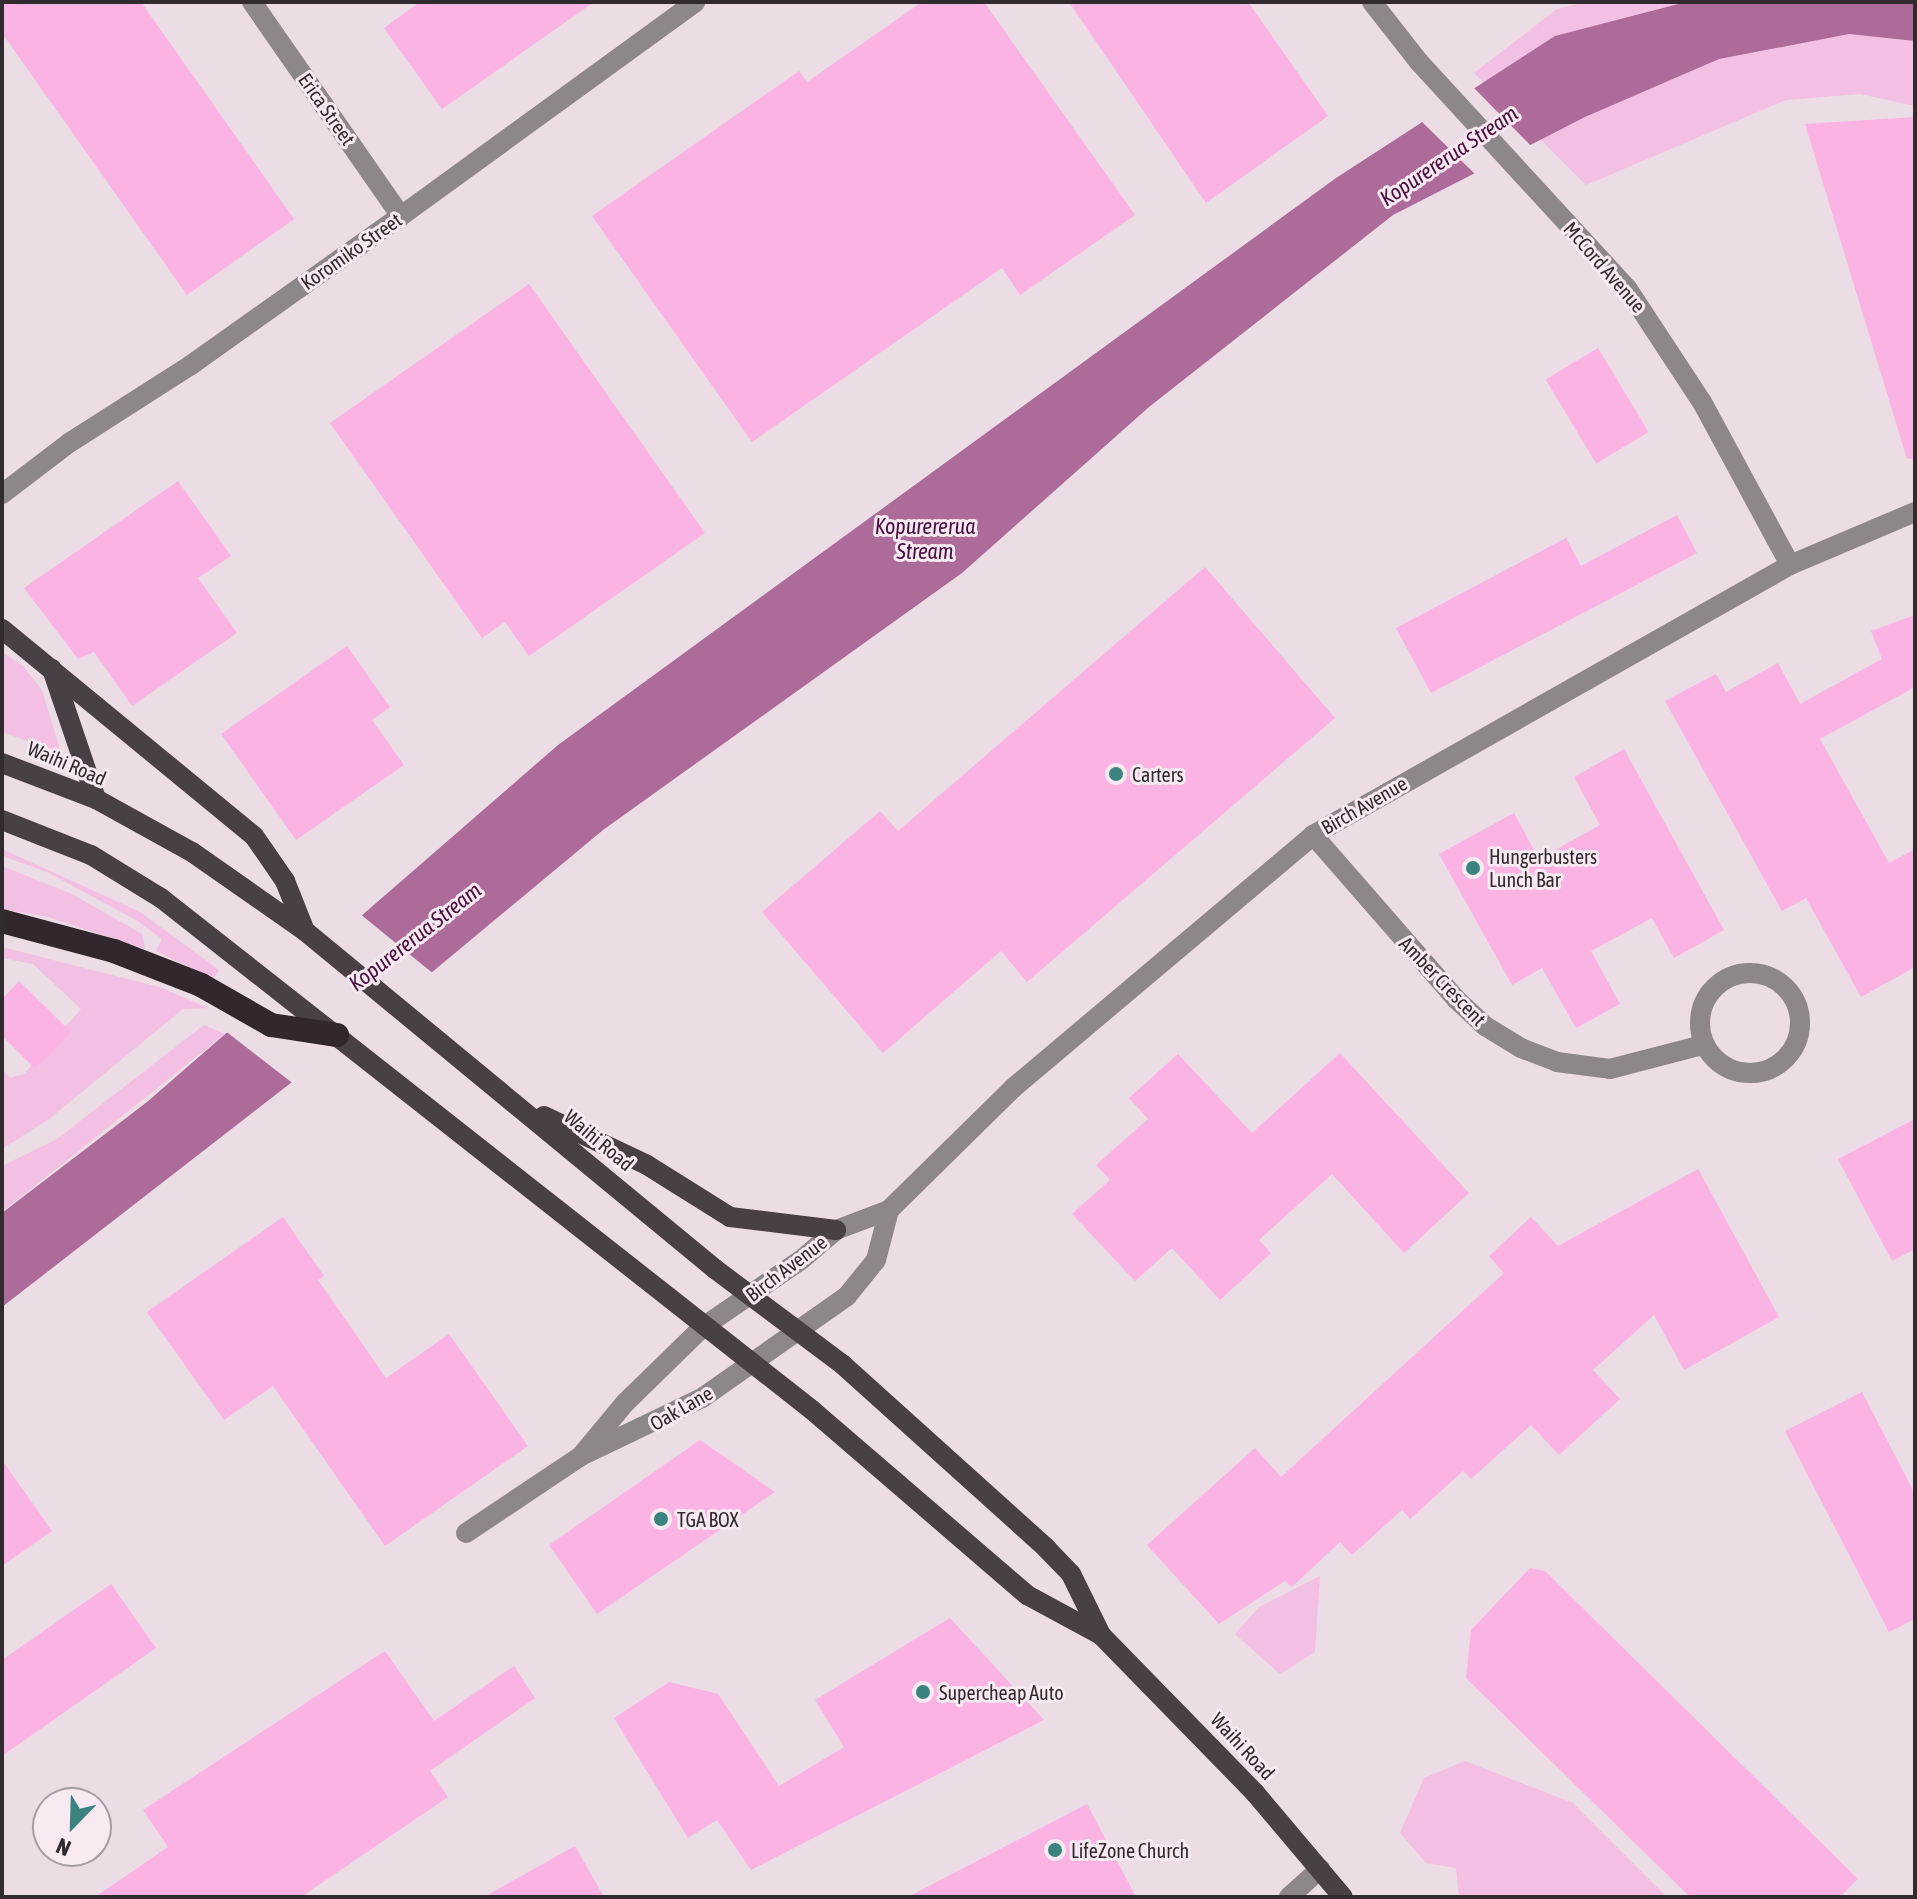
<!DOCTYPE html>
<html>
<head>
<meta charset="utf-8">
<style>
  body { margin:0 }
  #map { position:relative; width:1917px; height:1899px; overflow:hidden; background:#ebdce6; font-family:"Asap Condensed",sans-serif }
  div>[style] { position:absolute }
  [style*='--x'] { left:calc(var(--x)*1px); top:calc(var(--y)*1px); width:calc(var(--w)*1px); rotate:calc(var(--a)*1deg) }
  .green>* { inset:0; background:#f3bfe2 }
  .water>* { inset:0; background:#ac6b98 }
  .pier>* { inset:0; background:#ebdce6 }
  .building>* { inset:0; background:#fab3e3; transform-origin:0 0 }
  .minor>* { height:20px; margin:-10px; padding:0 10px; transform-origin:10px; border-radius:10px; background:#8d878b }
  .minor>.ring { margin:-10px; padding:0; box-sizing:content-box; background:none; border:20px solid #8d878b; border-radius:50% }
  .major>* { height:20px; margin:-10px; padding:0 10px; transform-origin:10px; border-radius:10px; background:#493f46 }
  .highway>* { height:24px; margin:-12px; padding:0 12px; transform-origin:12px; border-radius:12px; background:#32272e }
  .dots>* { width:22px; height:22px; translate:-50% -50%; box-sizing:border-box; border:4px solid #f9e9f3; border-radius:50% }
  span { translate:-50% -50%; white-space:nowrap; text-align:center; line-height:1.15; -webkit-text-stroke:6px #f9e9f3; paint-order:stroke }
  .street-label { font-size:20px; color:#312b2f }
  .poi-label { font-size:20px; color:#312b2f }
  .left { translate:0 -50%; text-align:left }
  .water-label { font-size:22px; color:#4a0d3c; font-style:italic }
  .frame { position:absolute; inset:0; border:4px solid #312b2f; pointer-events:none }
  .north { position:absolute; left:32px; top:1787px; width:80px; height:80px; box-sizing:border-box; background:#f9e9f3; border:2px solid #a99da5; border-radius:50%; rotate:203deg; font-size:22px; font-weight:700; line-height:32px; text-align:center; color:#312b2f }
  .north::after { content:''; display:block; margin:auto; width:28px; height:36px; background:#3b837e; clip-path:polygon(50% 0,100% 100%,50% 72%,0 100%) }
</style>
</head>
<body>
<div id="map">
  <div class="green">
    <div style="clip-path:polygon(1586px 2px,1915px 2px,1915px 106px,1860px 94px,1786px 100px,1586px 185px,1474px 73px,1557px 9px)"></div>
    <div style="clip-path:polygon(2px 652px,23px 666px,42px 690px,61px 753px,2px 732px)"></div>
    <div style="clip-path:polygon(2px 849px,140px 912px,219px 970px,213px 979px,156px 951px,162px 939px,136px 920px,47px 872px,2px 856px)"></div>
    <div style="clip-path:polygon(2px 866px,72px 894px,142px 934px,145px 949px,48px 917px,2px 909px)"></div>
    <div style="clip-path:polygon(2px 947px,159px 987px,208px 1008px,183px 1009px,49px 1119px,2px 1149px,2px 1069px,10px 1078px,24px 1074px,81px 1009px,33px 964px,2px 958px)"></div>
    <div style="clip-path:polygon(204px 1025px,225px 1034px,2px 1212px,2px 1166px,57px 1139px)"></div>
    <div style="clip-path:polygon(1320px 1576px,1315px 1652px,1280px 1674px,1235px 1634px,1259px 1607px)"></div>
    <div style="clip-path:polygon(1465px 1761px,1573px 1803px,1667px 1897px,1459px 1897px,1456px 1868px,1426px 1863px,1400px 1833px,1424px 1778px)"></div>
  </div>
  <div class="water">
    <div style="clip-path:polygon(1686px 2px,1915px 2px,1915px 41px,1849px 34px,1719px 59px,1585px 117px,1393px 215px,1149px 407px,962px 573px,603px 830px,407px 993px,2px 1307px,2px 1213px,147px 1102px,558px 745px,1336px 178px,1555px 36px)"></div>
  </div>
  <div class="pier">
    <div style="clip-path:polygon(1471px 85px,1534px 149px,1478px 177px,1419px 119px)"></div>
    <div style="clip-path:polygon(359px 913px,435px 975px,295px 1085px,224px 1030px)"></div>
  </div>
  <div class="building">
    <div style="clip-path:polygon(2px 2px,141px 2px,294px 219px,187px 295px,2px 33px)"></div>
    <div style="clip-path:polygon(420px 2px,594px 2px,442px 109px,384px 28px)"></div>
    <div style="clip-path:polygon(922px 2px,984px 2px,1135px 215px,1020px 295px,1002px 268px,752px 442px,592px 216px,799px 71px,807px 82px)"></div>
    <div style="clip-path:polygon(1069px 2px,1248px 2px,1328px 116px,1206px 203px)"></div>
    <div style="clip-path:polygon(1915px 117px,1915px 458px,1907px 459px,1805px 124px)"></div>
    <div style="clip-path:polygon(529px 284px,705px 533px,529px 656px,505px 622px,482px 638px,330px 423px)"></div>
    <div style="left:1598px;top:348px;width:98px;height:61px;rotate:59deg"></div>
    <div style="clip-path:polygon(178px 481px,231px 556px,198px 578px,237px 633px,132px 706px,94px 652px,78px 659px,24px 588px)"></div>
    <div style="clip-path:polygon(1677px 515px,1697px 553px,1431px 693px,1396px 628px,1566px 538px,1581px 566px)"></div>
    <div style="clip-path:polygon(1205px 567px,1335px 718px,1027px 982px,1001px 951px,883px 1053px,762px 912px,880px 811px,898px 831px)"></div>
    <div style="clip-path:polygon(1915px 615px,1915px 687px,1820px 739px,1889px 863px,1915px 849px,1915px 967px,1861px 997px,1806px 898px,1782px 911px,1665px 701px,1716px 674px,1726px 692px,1778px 663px,1800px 704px,1882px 659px,1871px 631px)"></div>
    <div style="clip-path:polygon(347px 646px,390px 707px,372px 720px,404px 765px,296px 840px,221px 734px)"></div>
    <div style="clip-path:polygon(1624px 749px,1724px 930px,1674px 958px,1652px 918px,1591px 951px,1620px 1004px,1576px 1028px,1542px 968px,1512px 985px,1439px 854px,1514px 813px,1539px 859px,1600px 825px,1574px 777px)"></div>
    <div style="clip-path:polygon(19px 981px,71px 1032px,35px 1069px,2px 1036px,2px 999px)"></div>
    <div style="clip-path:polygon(1340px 1053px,1469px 1193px,1404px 1253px,1332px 1174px,1259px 1240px,1271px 1253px,1220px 1300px,1172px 1248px,1135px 1281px,1072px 1214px,1110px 1180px,1096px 1165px,1148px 1119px,1129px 1098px,1178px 1054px,1252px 1133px)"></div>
    <div style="clip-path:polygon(1915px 1119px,1915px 1249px,1892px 1261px,1838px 1159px)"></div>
    <div style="clip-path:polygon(1698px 1169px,1779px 1317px,1684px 1370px,1654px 1315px,1593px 1370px,1620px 1399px,1559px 1455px,1531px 1425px,1471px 1479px,1463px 1471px,1410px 1519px,1402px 1510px,1352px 1555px,1340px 1542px,1292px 1587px,1285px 1581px,1219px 1624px,1147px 1545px,1255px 1448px,1281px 1477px,1504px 1273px,1489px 1256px,1531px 1217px,1558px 1246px)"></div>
    <div style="clip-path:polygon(283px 1217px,324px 1276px,318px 1280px,386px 1378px,449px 1334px,528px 1446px,385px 1546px,273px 1386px,224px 1420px,147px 1312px)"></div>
    <div style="clip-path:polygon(1862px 1392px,1915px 1494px,1915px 1619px,1889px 1632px,1785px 1431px)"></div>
    <div style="clip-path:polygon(700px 1440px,775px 1492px,597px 1614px,549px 1545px)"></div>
    <div style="clip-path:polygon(2px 1460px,52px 1531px,2px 1566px)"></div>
    <div style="clip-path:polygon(1530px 1568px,1545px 1571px,1858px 1879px,1840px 1897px,1690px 1897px,1466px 1678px,1471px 1630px)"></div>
    <div style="clip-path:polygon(111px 1584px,156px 1648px,2px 1756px,2px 1660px)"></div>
    <div style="clip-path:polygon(950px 1618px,1044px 1720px,751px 1870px,717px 1820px,688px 1838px,614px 1718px,669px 1682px,718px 1694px,779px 1786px,844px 1747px,815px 1700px)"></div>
    <div style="clip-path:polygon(385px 1651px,434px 1721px,514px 1666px,535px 1698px,430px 1771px,448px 1797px,301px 1897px,95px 1897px,168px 1847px,143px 1810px)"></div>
    <div style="clip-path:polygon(1087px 1804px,1136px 1897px,908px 1897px)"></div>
    <div style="clip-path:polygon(575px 1846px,604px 1897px,484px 1897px)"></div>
  </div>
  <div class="minor">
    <div style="--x:252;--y:2;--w:261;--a:55.2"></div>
    <div style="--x:1372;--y:2;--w:76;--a:51.9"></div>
    <div style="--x:1419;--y:62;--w:307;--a:47.4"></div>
    <div style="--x:1627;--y:288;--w:136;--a:56.7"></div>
    <div style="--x:1702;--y:402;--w:185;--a:61.6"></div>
    <div style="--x:2;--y:494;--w:84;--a:-37.3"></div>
    <div style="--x:69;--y:443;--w:145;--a:-32.6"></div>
    <div style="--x:191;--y:365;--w:257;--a:-35.4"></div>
    <div style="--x:401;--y:216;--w:364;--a:-36"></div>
    <div style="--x:1313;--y:835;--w:218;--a:48.9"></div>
    <div style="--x:1456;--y:999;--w:40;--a:43"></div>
    <div style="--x:1485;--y:1026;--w:42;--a:31.4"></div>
    <div style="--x:1521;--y:1048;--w:39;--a:21"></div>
    <div style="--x:1557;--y:1062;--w:53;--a:7.5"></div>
    <div style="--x:1610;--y:1069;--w:95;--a:-14.6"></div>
    <div class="ring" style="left:1700px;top:973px;width:80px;height:80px"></div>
    <div style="--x:581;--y:1456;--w:69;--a:-50.3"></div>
    <div style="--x:625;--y:1403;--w:109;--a:-44.3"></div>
    <div style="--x:703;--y:1327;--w:119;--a:-34.4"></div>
    <div style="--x:801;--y:1260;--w:46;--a:-40.6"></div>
    <div style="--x:836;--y:1230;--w:57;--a:-20.7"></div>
    <div style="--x:889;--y:1210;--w:174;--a:-44.5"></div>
    <div style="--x:1013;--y:1088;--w:392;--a:-40.1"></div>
    <div style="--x:1313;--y:835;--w:548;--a:-29.51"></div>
    <div style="--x:1790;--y:565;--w:136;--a:-23"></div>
    <div style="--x:466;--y:1533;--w:138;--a:-33.8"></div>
    <div style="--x:581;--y:1456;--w:134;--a:-25.6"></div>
    <div style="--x:702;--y:1398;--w:177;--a:-35.1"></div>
    <div style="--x:847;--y:1296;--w:46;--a:-51.1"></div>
    <div style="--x:876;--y:1260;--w:52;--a:-75.4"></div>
    <div style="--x:1289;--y:1897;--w:42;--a:-42.1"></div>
  </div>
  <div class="major">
    <div style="--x:2;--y:629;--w:326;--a:39.4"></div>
    <div style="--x:254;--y:836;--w:55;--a:55.4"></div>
    <div style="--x:285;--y:881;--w:54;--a:68.2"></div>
    <div style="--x:52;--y:669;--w:137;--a:71.3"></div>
    <div style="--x:2;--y:763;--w:101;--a:21"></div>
    <div style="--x:96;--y:799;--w:110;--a:28.9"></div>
    <div style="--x:192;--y:852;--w:138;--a:35"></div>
    <div style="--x:305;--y:931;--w:531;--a:39.5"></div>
    <div style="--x:715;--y:1269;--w:159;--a:36.8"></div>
    <div style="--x:842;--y:1364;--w:275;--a:42"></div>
    <div style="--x:1046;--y:1548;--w:36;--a:46"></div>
    <div style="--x:1071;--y:1574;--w:68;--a:63.8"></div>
    <div style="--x:2;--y:820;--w:96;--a:21.5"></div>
    <div style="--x:91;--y:855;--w:82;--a:31.6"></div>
    <div style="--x:161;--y:898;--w:828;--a:38.18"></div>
    <div style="--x:812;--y:1410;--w:284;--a:40.7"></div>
    <div style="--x:1027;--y:1595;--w:84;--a:28.4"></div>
    <div style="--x:1101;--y:1635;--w:221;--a:45.7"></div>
    <div style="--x:1255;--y:1793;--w:136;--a:49.8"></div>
    <div style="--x:544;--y:1116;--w:114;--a:25.4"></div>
    <div style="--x:647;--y:1165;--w:98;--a:32.1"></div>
    <div style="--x:730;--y:1217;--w:107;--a:7"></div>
  </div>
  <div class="highway">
    <div style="--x:2;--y:921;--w:116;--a:15"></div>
    <div style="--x:114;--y:951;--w:93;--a:21.3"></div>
    <div style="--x:201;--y:985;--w:81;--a:29.7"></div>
    <div style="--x:271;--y:1025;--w:67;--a:8.6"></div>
  </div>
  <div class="dots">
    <div style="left:1116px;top:774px;background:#3b837e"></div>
    <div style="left:1473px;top:868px;background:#3b837e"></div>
    <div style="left:661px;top:1519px;background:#3b837e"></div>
    <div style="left:923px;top:1692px;background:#3b837e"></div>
    <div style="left:1055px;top:1850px;background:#3b837e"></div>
  </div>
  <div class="street-label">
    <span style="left:327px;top:109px;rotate:55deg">Erica Street</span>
    <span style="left:351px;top:251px;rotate:-35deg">Koromiko Street</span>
    <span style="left:1605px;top:267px;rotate:49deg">McCord Avenue</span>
    <span style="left:67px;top:763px;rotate:23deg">Waihi Road</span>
    <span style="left:1364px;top:805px;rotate:-30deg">Birch Avenue</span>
    <span style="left:1443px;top:981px;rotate:46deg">Amber Crescent</span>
    <span style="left:599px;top:1140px;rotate:40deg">Waihi Road</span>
    <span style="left:786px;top:1268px;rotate:-37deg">Birch Avenue</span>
    <span style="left:681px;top:1408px;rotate:-30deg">Oak Lane</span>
    <span style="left:1243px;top:1746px;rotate:47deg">Waihi Road</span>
  </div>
  <div class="poi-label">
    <span class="left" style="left:1132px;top:774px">Carters</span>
    <span class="left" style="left:1489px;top:868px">Hungerbusters<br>Lunch Bar</span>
    <span class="left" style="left:677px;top:1519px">TGA BOX</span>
    <span class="left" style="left:939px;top:1692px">Supercheap Auto</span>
    <span class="left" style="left:1071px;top:1850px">LifeZone Church</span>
  </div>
  <div class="water-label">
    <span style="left:1449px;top:156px;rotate:-34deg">Kopurererua Stream</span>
    <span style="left:925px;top:539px">Kopurererua<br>Stream</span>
    <span style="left:415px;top:937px;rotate:-38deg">Kopurererua Stream</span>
  </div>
  <div class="frame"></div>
  <div class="north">N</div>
</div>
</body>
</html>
